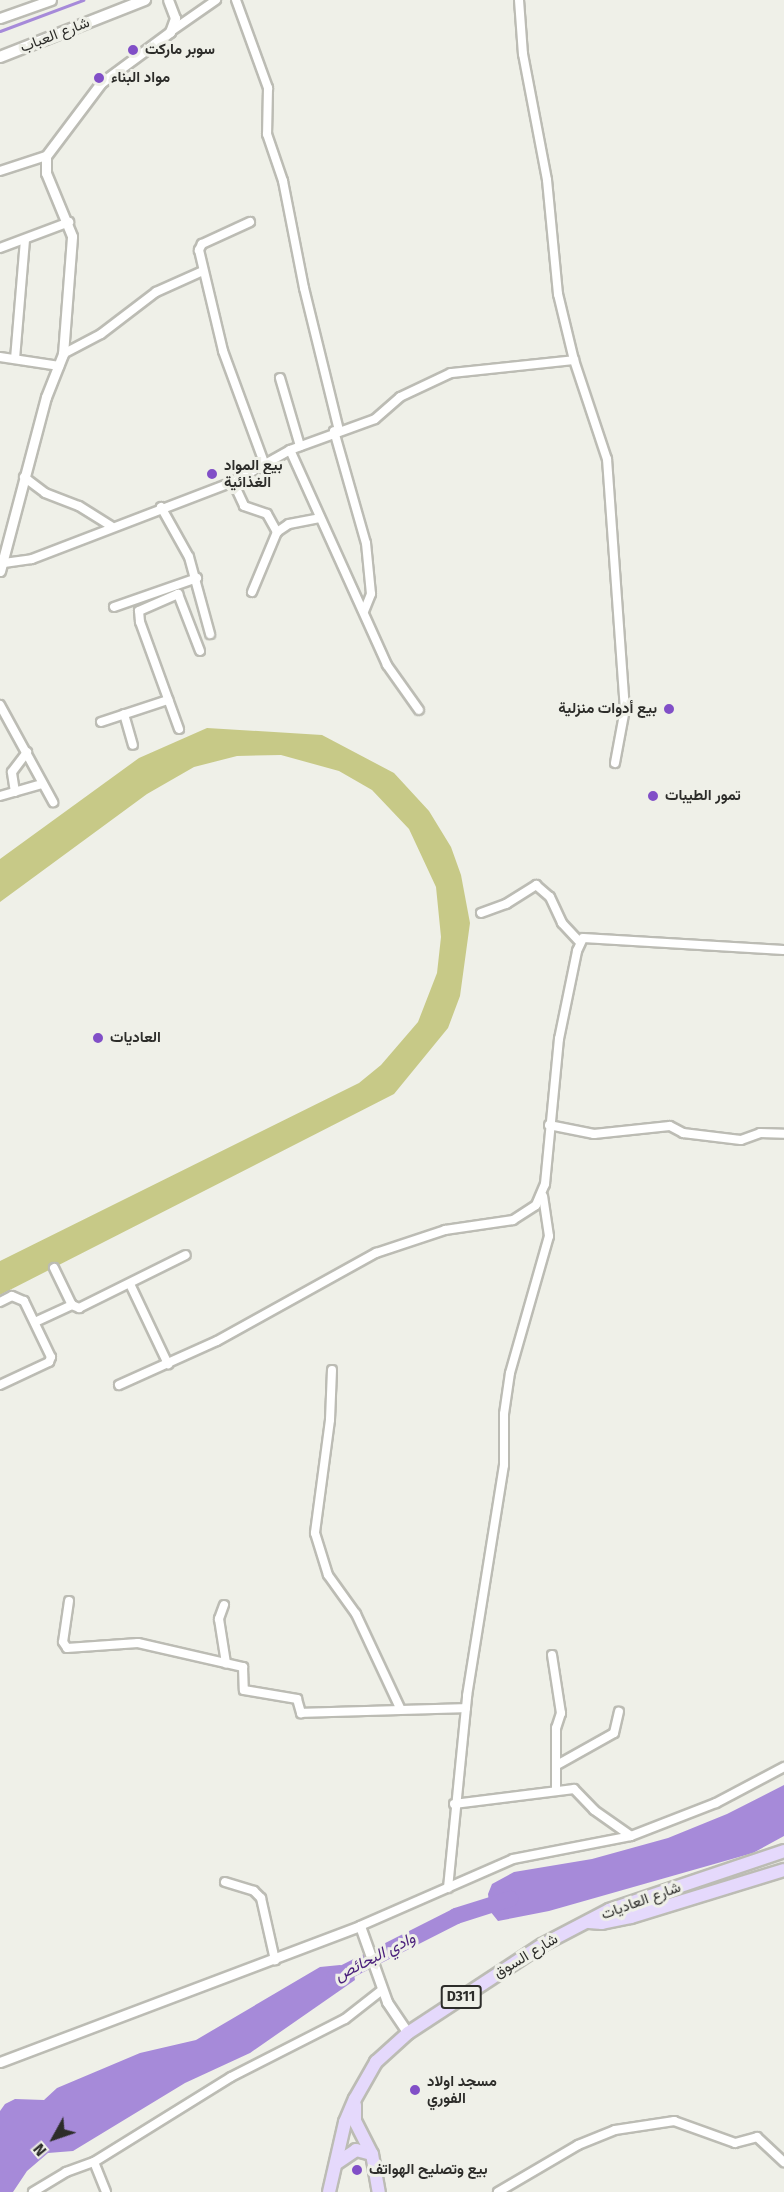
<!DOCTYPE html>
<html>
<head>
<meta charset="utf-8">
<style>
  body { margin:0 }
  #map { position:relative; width:784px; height:2192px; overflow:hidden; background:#eff0e8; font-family:"Fira Sans",Vazirmatn,sans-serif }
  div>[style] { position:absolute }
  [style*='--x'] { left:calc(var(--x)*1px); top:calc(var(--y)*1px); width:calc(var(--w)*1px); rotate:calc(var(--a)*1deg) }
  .green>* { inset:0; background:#c7c987 }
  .water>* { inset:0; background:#a68ad9 }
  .stream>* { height:3px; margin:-1.5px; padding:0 1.5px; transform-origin:1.5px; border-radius:1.5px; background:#a68ad9 }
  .river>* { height:16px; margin:-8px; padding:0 8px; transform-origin:8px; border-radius:8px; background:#a68ad9 }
  .roads { filter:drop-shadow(2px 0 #bcbcb4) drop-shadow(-2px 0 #bcbcb4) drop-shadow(0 2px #bcbcb4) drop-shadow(0 -2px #bcbcb4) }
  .minor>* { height:8px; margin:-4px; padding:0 4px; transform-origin:4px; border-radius:4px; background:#fff }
  .tertiary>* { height:9px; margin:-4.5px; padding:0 4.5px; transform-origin:4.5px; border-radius:4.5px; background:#fff }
  .secondary>* { height:10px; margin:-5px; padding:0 5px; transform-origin:5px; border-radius:5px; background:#fff }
  .primary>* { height:12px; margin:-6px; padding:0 6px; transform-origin:6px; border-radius:6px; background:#e5d9fc }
  .dots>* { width:16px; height:16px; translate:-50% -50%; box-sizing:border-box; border:3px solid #eff0e8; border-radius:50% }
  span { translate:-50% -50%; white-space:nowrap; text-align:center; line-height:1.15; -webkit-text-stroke:6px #eff0e8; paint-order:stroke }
  .shield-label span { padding:2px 4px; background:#eff0e8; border:2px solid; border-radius:4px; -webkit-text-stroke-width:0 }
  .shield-label { font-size:14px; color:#2d2d2a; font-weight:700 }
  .street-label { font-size:15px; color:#2d2d2a }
  .poi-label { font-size:15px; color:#2d2d2a; font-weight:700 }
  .left { translate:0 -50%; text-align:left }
  .right { translate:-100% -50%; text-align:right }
  .water-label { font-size:16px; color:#481d7a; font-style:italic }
  .north { position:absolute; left:24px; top:2108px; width:60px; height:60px; -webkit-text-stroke:4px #eff0e8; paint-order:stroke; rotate:230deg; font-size:16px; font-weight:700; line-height:24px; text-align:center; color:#2d2d2a }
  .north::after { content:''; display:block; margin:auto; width:21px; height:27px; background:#2d2d2a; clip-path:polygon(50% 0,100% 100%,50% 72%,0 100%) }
</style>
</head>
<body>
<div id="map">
  <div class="green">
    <div style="clip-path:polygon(207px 728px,322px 735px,394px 773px,429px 811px,451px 847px,461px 875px,470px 923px,460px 996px,448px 1028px,394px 1094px,0 1295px,0 1261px,359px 1083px,381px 1065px,418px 1022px,437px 973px,441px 937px,436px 887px,409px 829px,372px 790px,339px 771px,281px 755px,237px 756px,194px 767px,147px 794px,0 902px,0 859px,139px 758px)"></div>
  </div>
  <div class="water">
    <div style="clip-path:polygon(784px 1785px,784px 1836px,753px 1853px,549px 1911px,498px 1921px,490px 1911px,488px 1894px,492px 1884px,514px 1872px,592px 1859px,668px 1838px,727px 1814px)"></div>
    <div style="clip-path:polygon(340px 1965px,353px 1969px,355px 1980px,250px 2053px,185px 2083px,73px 2151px,48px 2153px,27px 2171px,13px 2192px,0 2192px,0 2111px,5px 2104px,15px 2099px,44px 2100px,57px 2088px,140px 2053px,196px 2040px,320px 1967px)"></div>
  </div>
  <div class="stream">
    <div style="--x:0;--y:31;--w:89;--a:-20.5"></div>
  </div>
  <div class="river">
    <div style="--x:334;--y:1978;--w:137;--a:-26.9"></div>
    <div style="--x:456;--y:1916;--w:57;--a:-17.5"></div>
  </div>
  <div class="roads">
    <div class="minor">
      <div style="--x:236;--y:0;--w:94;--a:70"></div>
      <div style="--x:268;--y:88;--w:46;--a:91.2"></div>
      <div style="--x:267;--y:134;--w:50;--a:71.2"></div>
      <div style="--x:283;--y:181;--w:109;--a:78.9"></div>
      <div style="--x:304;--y:288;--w:146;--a:76.2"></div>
      <div style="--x:519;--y:0;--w:54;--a:85.8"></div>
      <div style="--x:523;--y:54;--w:128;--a:79.2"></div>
      <div style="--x:547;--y:180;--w:115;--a:84.5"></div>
      <div style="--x:558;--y:294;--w:68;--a:76.4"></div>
      <div style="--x:574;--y:360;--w:104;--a:71.6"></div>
      <div style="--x:607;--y:459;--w:251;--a:85.9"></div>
      <div style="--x:625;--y:709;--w:55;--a:100.5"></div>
      <div style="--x:170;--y:32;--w:56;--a:-34.8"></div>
      <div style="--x:0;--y:171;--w:48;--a:-18.1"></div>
      <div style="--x:250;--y:222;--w:53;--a:155.4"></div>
      <div style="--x:202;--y:244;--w:7;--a:117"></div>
      <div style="--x:199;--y:250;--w:104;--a:76.6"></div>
      <div style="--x:223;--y:351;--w:121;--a:69.8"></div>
      <div style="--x:0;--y:248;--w:74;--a:-20.6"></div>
      <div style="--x:63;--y:354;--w:43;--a:-27.8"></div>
      <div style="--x:101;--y:334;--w:69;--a:-37.4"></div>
      <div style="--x:156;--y:292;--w:51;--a:-24.1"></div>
      <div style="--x:0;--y:357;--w:60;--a:8.7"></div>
      <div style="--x:15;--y:359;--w:120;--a:-85.2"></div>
      <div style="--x:280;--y:378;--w:71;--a:73.6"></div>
      <div style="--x:334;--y:431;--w:116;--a:74.1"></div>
      <div style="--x:366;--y:543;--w:51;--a:84.4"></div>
      <div style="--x:371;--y:594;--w:18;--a:112"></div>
      <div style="--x:290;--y:450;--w:236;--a:65.7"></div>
      <div style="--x:387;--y:665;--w:55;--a:54.6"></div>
      <div style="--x:24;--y:477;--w:26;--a:37"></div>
      <div style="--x:45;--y:493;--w:36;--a:21"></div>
      <div style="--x:79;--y:506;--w:38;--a:32"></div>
      <div style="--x:233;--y:482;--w:26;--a:65"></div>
      <div style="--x:244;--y:506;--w:24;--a:19"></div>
      <div style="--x:267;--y:514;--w:21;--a:61"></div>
      <div style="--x:161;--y:507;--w:57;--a:60.8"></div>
      <div style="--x:189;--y:557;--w:80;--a:74.7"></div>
      <div style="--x:4;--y:563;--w:28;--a:-8"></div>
      <div style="--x:32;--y:559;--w:215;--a:-21"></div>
      <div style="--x:233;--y:482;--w:65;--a:-29.3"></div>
      <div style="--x:290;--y:450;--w:90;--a:-20"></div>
      <div style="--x:375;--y:419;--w:33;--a:-41"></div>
      <div style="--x:400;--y:397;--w:56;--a:-25.2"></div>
      <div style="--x:451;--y:373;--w:124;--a:-6"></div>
      <div style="--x:252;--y:592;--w:65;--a:-67.4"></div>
      <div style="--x:277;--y:532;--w:14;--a:-34"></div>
      <div style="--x:289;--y:524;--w:31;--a:-11"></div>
      <div style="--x:114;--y:607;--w:88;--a:-19.3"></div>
      <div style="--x:0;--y:705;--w:111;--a:61.3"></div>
      <div style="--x:124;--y:714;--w:32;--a:74"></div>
      <div style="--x:101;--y:722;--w:71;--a:-18.2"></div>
      <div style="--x:179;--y:729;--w:114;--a:-110"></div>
      <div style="--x:140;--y:622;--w:11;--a:-95"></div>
      <div style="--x:139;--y:611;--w:43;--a:-23.6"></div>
      <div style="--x:178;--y:594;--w:61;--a:68.9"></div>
      <div style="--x:15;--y:792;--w:20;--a:-99"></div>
      <div style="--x:12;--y:772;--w:25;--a:-53"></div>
      <div style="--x:0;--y:796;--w:44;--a:-15.9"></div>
      <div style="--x:481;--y:913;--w:27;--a:-20"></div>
      <div style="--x:506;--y:904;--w:36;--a:-32"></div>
      <div style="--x:536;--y:885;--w:18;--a:41"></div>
      <div style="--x:550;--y:897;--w:29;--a:65"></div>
      <div style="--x:562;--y:923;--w:25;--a:47"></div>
      <div style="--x:549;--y:1125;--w:46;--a:11.3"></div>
      <div style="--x:594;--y:1134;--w:76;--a:-6"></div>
      <div style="--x:670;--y:1126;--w:15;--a:28"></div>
      <div style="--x:683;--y:1133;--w:58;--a:6.9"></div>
      <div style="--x:741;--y:1140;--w:20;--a:-20"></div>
      <div style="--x:760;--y:1133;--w:24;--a:2"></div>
      <div style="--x:54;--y:1268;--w:41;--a:64.1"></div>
      <div style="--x:72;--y:1305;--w:8;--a:23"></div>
      <div style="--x:79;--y:1308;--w:119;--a:-26.4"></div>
      <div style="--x:130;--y:1284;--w:89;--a:64.6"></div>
      <div style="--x:0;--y:1302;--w:13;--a:-27"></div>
      <div style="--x:12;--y:1296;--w:13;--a:23"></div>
      <div style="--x:24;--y:1301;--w:62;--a:64.3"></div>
      <div style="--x:51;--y:1357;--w:5;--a:112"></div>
      <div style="--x:49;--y:1362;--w:54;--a:154.9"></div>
      <div style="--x:35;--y:1322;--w:41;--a:-24.7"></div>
      <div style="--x:332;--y:1370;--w:50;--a:92.3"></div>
      <div style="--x:330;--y:1420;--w:114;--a:97.6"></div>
      <div style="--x:315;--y:1533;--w:44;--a:72.8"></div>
      <div style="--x:328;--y:1575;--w:48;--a:54.3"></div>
      <div style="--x:356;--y:1614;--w:104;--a:64.9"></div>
      <div style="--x:119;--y:1385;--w:107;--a:-24.2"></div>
      <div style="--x:217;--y:1341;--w:182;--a:-29"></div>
      <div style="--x:376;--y:1253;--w:73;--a:-18.4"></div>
      <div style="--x:445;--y:1230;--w:69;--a:-8.4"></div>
      <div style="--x:513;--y:1220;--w:27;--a:-33"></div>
      <div style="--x:536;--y:1205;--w:23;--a:-67"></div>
      <div style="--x:545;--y:1184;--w:146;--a:-84.5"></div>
      <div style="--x:559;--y:1039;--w:90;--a:-78.4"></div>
      <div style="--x:577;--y:951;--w:14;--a:-65"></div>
      <div style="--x:583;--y:938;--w:201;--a:3.4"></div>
      <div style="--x:69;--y:1601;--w:41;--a:98.3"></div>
      <div style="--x:63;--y:1642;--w:7;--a:56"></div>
      <div style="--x:67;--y:1648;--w:71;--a:-4"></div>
      <div style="--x:138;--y:1643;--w:108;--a:12.9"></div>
      <div style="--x:243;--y:1667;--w:23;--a:88"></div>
      <div style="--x:244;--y:1690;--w:54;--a:9.6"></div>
      <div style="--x:297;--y:1699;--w:15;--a:74"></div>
      <div style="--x:301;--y:1713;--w:165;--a:-1.7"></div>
      <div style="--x:224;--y:1605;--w:15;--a:110"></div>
      <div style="--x:219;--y:1619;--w:45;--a:81"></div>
      <div style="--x:552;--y:1655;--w:59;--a:81.2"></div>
      <div style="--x:561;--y:1713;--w:16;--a:108"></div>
      <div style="--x:556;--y:1728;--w:63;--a:90"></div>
      <div style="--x:557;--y:1765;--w:65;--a:-29.3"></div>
      <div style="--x:614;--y:1733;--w:22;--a:-77"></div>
      <div style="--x:454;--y:1804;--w:121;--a:-7.1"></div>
      <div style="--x:574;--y:1789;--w:29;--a:46"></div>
      <div style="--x:594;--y:1810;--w:45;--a:35.1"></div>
      <div style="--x:225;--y:1882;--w:30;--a:17"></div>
      <div style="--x:254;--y:1891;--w:10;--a:45"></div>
      <div style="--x:261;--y:1898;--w:64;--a:77.3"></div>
      <div style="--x:448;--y:1888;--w:193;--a:-84.3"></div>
      <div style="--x:467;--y:1696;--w:234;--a:-80.9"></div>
      <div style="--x:504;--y:1465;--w:51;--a:-90"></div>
      <div style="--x:504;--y:1414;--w:41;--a:-81.7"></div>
      <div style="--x:510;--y:1373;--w:142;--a:-74.1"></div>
      <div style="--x:549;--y:1236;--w:40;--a:-98.5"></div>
      <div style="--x:360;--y:1926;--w:167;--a:-23.6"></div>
      <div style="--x:513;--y:1859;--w:120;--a:-11"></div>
      <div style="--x:631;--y:1836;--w:91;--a:-21.2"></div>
      <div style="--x:716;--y:1803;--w:77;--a:-27.9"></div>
      <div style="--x:94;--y:2162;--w:32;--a:68"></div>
      <div style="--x:33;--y:2192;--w:39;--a:-31"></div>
      <div style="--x:66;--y:2172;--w:30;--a:-20"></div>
      <div style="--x:94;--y:2162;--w:161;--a:-31.8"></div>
      <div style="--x:231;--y:2077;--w:128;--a:-27"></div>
      <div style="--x:345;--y:2019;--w:47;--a:-38.1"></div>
      <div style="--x:498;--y:2192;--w:93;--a:-30.4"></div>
      <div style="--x:578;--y:2145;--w:40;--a:-22"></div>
      <div style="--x:615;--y:2130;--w:60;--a:-8.7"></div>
      <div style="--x:674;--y:2121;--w:65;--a:19.8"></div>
      <div style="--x:735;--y:2143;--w:23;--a:-15"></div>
      <div style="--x:757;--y:2137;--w:37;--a:43"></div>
    </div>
    <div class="tertiary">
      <div style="--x:0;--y:18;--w:54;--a:-19.4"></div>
      <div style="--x:0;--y:571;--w:180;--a:-75.2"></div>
      <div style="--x:46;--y:397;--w:46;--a:-68.4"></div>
      <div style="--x:63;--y:354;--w:118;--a:-85.6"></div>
      <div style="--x:72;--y:236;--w:68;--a:-112.4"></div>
      <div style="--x:46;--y:173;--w:17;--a:-90"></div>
      <div style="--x:46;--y:156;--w:91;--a:-53"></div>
      <div style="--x:101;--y:83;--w:86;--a:-36.5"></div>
      <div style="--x:170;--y:32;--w:15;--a:-70"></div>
      <div style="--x:175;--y:18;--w:19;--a:-111"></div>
      <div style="--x:0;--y:2062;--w:385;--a:-20.7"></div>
      <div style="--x:360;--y:1926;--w:81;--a:70.4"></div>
      <div style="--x:387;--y:2002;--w:37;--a:56"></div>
    </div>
    <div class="secondary">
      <div style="--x:0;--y:57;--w:156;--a:-21.5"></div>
    </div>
    <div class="primary">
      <div style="--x:589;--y:1922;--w:13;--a:4"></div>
      <div style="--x:602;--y:1923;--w:30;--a:-12"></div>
      <div style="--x:631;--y:1917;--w:160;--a:-17.1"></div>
      <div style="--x:355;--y:2105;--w:16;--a:90"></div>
      <div style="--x:355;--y:2121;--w:37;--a:63"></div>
      <div style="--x:372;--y:2154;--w:39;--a:80"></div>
      <div style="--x:337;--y:2163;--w:23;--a:-34"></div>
      <div style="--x:356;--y:2150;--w:16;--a:14"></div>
      <div style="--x:329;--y:2192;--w:72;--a:-77.1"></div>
      <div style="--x:345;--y:2122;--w:25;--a:-67"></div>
      <div style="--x:355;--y:2099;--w:43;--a:-60.4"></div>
      <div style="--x:376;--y:2062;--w:43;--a:-42.2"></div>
      <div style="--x:408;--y:2033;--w:160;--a:-33.3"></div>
      <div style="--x:542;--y:1945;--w:76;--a:-27.6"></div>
      <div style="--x:609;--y:1910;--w:185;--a:-18.6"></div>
    </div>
  </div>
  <div class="dots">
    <div style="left:133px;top:50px;background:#814fc7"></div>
    <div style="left:99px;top:78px;background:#814fc7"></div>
    <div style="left:212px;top:474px;background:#814fc7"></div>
    <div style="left:669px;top:709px;background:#814fc7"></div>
    <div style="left:653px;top:796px;background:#814fc7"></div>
    <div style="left:98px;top:1038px;background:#814fc7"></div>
    <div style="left:415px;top:2090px;background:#814fc7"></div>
    <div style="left:357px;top:2170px;background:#814fc7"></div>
  </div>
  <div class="shield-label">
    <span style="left:461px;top:1997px">D311</span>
  </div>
  <div class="street-label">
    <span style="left:55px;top:35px;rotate:-21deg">شارع العباب</span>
    <span style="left:641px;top:1901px;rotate:-20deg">شارع العاديات</span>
    <span style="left:526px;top:1956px;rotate:-31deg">شارع السوق</span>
  </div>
  <div class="poi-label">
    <span class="left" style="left:145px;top:50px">سوبر ماركت</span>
    <span class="left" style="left:111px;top:78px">مواد البناء</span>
    <span class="left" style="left:224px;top:474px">بيع المواد<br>الغذائية</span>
    <span class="right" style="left:657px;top:709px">بيع أدوات منزلية</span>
    <span class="left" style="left:665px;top:796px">تمور الطيبات</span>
    <span class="left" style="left:110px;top:1038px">العاديات</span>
    <span class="left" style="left:427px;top:2090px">مسجد اولاد<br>الفوري</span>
    <span class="left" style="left:369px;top:2170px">بيع وتصليح الهواتف</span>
  </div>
  <div class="water-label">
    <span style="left:375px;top:1957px;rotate:-27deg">وادي البحائص</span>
  </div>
  <div class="north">N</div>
</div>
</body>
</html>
